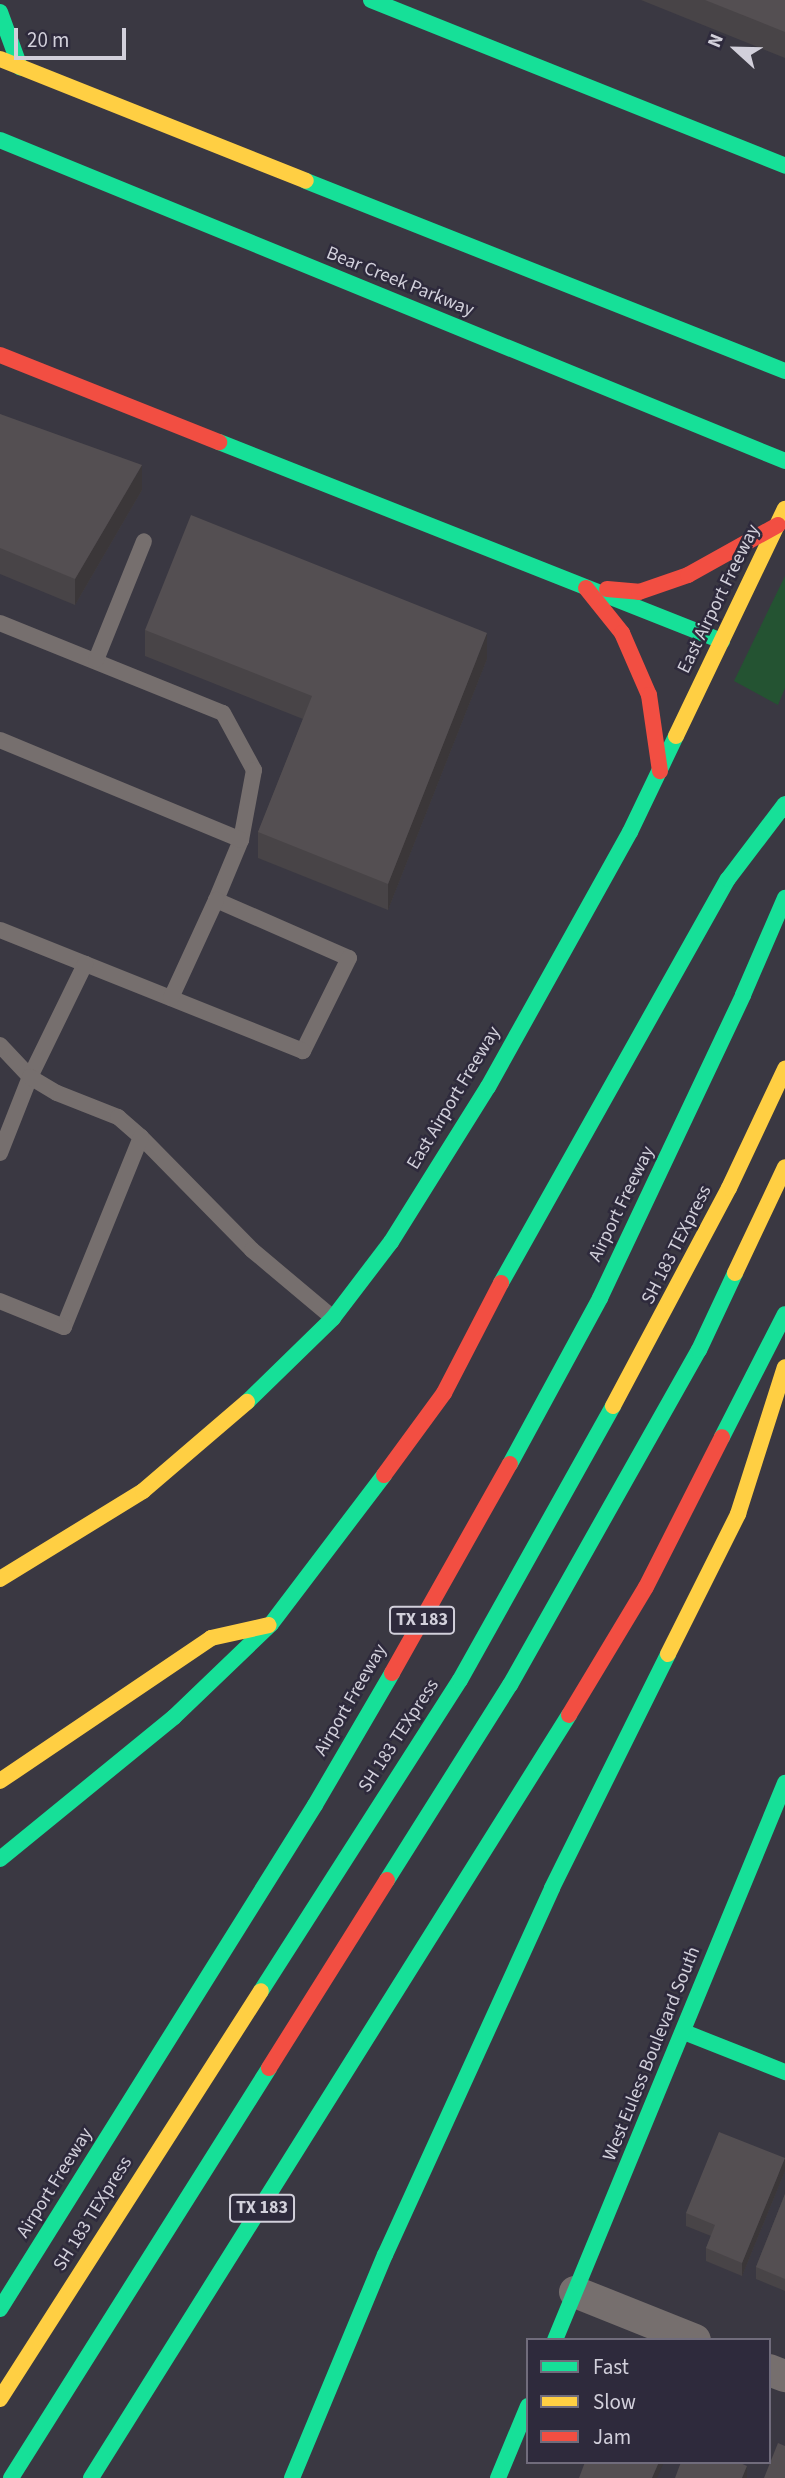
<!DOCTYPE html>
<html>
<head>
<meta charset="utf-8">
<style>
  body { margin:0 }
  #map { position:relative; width:785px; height:2478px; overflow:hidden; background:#3a3842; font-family:"Source Sans 3",sans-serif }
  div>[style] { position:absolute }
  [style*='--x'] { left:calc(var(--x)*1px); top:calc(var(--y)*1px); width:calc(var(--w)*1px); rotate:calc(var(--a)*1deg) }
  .green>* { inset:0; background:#245332 }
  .lane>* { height:16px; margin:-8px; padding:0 8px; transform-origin:8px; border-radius:8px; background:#766f6e }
  .street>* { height:32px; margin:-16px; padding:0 16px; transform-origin:16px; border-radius:16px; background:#766f6e }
  .fast>* { height:16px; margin:-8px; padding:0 8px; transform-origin:8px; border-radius:8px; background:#16e098 }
  .slow>* { height:16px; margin:-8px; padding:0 8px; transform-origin:8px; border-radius:8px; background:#ffcf43 }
  .jam>* { height:16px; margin:-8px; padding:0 8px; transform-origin:8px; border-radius:8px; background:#f24e42 }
  .wall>* { inset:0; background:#484447 }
  .shaded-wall>* { inset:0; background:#3b3739 }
  .building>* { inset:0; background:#544f52 }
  span { translate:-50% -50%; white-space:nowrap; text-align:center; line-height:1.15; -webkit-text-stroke:5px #2e2a3c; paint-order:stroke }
  .shield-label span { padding:2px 5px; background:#2e2a3c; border:2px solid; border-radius:5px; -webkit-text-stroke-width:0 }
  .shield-label { font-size:18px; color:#d2d0db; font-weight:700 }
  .street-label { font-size:19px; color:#d2d0db }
  .legend { position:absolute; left:526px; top:2338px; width:245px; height:126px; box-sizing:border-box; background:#2e2a3c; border:2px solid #706c7c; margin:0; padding:9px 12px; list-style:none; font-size:21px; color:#d2d0db }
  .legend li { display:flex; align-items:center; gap:14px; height:35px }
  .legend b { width:35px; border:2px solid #706c7c }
  .north { position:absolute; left:701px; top:14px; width:70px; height:70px; -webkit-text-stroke:5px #2e2a3c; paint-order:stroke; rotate:292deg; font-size:19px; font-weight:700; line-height:28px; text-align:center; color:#d2d0db }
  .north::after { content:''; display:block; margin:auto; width:24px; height:32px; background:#d2d0db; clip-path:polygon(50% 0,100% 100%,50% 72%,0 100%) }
  .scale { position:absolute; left:14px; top:28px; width:112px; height:32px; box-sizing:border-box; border:4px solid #d2d0db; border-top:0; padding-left:9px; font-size:21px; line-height:24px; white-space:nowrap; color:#d2d0db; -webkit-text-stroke:5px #2e2a3c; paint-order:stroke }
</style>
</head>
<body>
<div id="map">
  <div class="green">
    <div style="clip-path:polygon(785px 576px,785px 688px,778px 705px,734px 681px)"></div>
  </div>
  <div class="lane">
    <div style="--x:0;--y:623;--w:240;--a:22"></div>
    <div style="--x:223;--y:713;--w:65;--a:61.5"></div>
    <div style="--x:254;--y:770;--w:71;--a:100.5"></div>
    <div style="--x:241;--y:840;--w:65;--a:112.6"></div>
    <div style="--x:216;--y:900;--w:145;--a:23.6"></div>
    <div style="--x:349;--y:958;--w:104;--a:116.3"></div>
    <div style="--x:303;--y:1051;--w:326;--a:-158.2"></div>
    <div style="--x:96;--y:660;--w:128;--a:-68"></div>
    <div style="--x:0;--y:740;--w:261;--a:22.5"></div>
    <div style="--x:171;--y:998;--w:108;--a:-65.3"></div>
    <div style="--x:0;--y:1045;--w:44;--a:46.8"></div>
    <div style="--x:30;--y:1077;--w:126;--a:-64"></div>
    <div style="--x:141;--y:1137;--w:158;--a:45.5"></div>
    <div style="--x:252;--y:1250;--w:106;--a:40"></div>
    <div style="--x:0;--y:1153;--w:82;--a:-68.5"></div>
    <div style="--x:30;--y:1077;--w:31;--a:31"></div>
    <div style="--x:57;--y:1093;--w:66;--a:21.5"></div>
    <div style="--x:118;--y:1117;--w:30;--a:41"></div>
    <div style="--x:141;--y:1137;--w:205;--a:112.1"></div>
    <div style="--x:64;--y:1327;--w:69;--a:-157.9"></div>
  </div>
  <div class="street">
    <div style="--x:575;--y:2292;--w:129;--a:21.8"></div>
    <div style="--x:769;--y:2370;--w:17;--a:21"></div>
  </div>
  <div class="fast">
    <div style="--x:371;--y:0;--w:446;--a:21.8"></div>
    <div style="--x:0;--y:12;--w:59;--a:70"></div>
    <div style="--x:0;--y:140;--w:848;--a:22.24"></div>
    <div style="--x:306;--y:181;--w:515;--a:21.64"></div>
    <div style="--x:219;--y:442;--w:541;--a:21.59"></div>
    <div style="--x:501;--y:1283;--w:463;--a:-60.7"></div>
    <div style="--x:728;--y:879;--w:94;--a:-52.8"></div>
    <div style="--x:247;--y:1402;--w:120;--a:-44.3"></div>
    <div style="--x:333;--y:1318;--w:96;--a:-52.7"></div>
    <div style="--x:391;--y:1242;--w:183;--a:-58"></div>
    <div style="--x:488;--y:1087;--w:292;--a:-60.9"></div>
    <div style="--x:630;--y:832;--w:106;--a:-64.4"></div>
    <div style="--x:722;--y:1437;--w:138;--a:-62.9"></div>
    <div style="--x:510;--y:1464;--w:189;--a:-61.5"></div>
    <div style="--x:600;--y:1298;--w:335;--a:-64.7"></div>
    <div style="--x:743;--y:995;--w:106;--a:-66.6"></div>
    <div style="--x:0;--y:1859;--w:225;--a:-39.2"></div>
    <div style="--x:174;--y:1717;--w:134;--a:-43.8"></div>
    <div style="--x:271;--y:1624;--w:187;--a:-52.8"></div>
    <div style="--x:387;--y:1880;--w:231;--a:-57.8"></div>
    <div style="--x:510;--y:1685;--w:385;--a:-60.6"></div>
    <div style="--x:699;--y:1350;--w:85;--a:-64.9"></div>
    <div style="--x:261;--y:1991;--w:369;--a:-57.4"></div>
    <div style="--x:460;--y:1680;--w:314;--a:-60.8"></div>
    <div style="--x:684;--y:2032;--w:109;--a:21.6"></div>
    <div style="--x:0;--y:2309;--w:594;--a:-57.99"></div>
    <div style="--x:315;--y:1805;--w:153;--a:-59.7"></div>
    <div style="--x:555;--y:2340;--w:603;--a:-67.56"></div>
    <div style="--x:11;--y:2478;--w:484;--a:-57.8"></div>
    <div style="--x:91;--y:2478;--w:900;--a:-57.93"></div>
    <div style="--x:292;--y:2478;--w:242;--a:-67.4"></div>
    <div style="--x:385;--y:2255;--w:403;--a:-65.5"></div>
    <div style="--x:552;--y:1888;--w:261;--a:-63.6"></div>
    <div style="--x:498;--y:2478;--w:78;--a:-67.4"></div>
  </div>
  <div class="slow">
    <div style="--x:0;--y:59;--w:329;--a:21.7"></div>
    <div style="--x:676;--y:736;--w:252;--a:-64.4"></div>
    <div style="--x:735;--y:1273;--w:117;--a:-64.7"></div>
    <div style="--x:613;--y:1406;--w:247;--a:-62"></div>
    <div style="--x:729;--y:1188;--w:132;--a:-64.8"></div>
    <div style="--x:0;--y:1579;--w:168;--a:-31.6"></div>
    <div style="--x:143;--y:1491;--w:137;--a:-40.6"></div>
    <div style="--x:668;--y:1654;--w:157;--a:-63.4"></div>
    <div style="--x:738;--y:1514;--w:154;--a:-72.3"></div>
    <div style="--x:0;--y:1781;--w:255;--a:-34.1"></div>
    <div style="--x:211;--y:1638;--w:59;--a:-12.6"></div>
    <div style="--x:0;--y:2399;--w:484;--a:-57.4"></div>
  </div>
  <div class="jam">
    <div style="--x:0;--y:355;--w:236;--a:21.7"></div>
    <div style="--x:586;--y:588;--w:58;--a:51.3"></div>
    <div style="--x:622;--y:633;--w:68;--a:66.5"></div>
    <div style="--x:649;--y:695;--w:77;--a:81.8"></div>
    <div style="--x:607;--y:589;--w:32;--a:5"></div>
    <div style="--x:639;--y:592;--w:52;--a:-19.1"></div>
    <div style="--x:688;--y:575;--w:103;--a:-29.1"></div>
    <div style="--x:384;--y:1475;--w:102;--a:-53.8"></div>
    <div style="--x:444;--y:1393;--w:124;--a:-62.6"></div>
    <div style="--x:392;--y:1673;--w:240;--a:-60.6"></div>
    <div style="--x:569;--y:1715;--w:149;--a:-59"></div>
    <div style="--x:646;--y:1587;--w:168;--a:-63.1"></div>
    <div style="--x:269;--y:2068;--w:222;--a:-57.9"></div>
  </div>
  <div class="wall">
    <div style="clip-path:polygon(641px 0,785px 0,785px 58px)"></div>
    <div style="clip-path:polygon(0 414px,142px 490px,75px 605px,0 574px)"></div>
    <div style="clip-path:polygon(145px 630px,487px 659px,388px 910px,258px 858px,258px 832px,303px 719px,145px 656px)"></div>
    <div style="clip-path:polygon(785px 2171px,742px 2276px,706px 2261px,706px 2248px,711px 2236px,686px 2226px,686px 2213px)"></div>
    <div style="clip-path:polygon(785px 2194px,785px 2291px,756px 2279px,756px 2267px)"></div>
  </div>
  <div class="shaded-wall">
    <div style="clip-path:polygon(142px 465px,142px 490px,75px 605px,75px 579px)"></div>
    <div style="clip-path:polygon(487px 633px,487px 659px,388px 910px,388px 884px)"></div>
    <div style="clip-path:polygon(785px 2158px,785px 2171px,742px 2276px,742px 2263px)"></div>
    <div style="clip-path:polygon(659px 2462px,664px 2462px,657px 2478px,652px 2478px)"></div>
    <div style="clip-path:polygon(747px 2466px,747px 2478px,742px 2478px)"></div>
  </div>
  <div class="building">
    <div style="clip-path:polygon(705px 0,785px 0,785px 32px)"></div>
    <div style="clip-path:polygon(0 414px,142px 465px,75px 579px,0 548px)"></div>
    <div style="clip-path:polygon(191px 515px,487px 633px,388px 884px,258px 832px,312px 696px,145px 630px)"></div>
    <div style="clip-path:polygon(719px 2132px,785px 2158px,742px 2263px,706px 2248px,715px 2225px,686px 2213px)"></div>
    <div style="clip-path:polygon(785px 2194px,785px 2279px,756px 2267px)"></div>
    <div style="clip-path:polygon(778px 2443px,785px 2446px,785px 2478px,764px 2478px)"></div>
    <div style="clip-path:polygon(585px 2462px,659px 2462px,652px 2478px,579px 2478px)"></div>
    <div style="clip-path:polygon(681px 2462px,738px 2462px,747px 2466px,742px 2478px,675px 2478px)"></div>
  </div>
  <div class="shield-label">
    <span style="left:422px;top:1620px">TX 183</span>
    <span style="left:262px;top:2208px">TX 183</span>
  </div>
  <div class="street-label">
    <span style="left:400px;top:282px;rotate:22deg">Bear Creek Parkway</span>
    <span style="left:719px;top:599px;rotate:-64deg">East Airport Freeway</span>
    <span style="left:454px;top:1098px;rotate:-59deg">East Airport Freeway</span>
    <span style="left:622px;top:1204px;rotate:-64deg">Airport Freeway</span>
    <span style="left:677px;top:1245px;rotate:-63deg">SH 183 TEXpress</span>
    <span style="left:351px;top:1700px;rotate:-60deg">Airport Freeway</span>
    <span style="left:399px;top:1736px;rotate:-57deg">SH 183 TEXpress</span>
    <span style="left:652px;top:2054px;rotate:-68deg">West Euless Boulevard South</span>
    <span style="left:55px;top:2183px;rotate:-58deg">Airport Freeway</span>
    <span style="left:93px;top:2214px;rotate:-58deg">SH 183 TEXpress</span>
  </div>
  <ul class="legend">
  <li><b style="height:9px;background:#16e098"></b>Fast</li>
  <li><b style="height:9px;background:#ffcf43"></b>Slow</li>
  <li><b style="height:9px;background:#f24e42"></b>Jam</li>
  </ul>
  <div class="north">N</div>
  <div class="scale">20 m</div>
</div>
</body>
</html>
